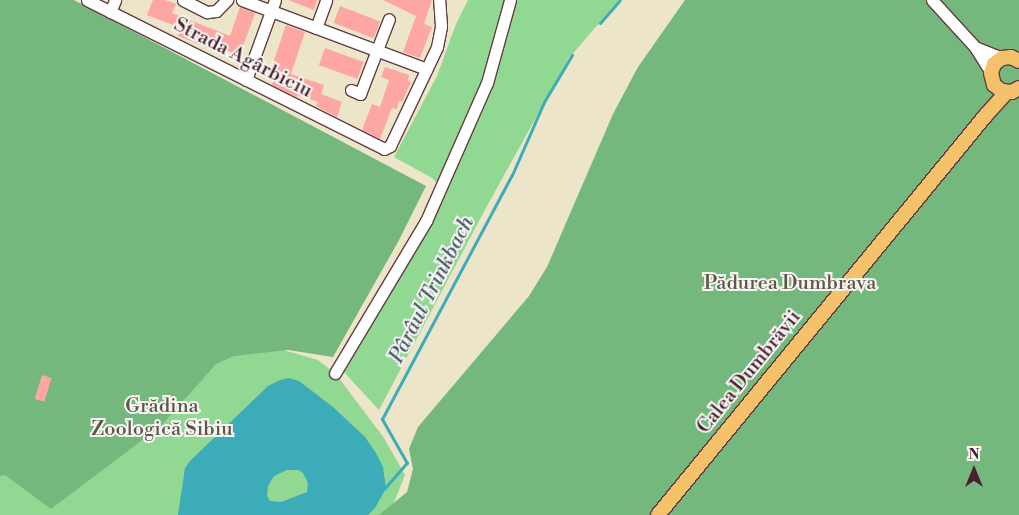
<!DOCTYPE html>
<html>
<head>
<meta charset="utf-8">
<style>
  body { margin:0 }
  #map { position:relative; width:1019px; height:515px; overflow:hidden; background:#ede5c9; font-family:"Libre Bodoni",serif }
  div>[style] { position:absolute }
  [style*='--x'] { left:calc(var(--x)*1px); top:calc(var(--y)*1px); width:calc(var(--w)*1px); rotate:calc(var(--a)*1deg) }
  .green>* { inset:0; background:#91d893 }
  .forest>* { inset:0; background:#74b87d }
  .water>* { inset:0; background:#3dacb9 }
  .stream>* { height:3px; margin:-1.5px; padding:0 1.5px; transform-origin:1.5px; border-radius:1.5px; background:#3dacb9 }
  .building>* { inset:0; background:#fea6a3; transform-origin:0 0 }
  .roads { filter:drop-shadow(1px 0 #623d43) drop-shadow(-1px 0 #623d43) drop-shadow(0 1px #623d43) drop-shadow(0 -1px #623d43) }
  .minor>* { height:11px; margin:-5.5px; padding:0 5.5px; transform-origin:5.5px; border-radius:5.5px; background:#fff }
  .major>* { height:14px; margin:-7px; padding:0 7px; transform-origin:7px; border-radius:7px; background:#f5c16b }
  span { translate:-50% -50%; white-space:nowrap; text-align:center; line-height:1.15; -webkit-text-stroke:4px #f6f6f2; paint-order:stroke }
  .street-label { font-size:20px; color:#4a1f2b }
  .park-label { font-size:20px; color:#5f564a }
  .water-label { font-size:21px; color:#455764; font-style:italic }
  .north { position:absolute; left:949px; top:445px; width:50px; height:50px; -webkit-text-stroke:4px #f6f6f2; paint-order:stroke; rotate:0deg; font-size:14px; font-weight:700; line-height:20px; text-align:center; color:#4a1f2b }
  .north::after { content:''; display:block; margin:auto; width:18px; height:22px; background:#4a1f2b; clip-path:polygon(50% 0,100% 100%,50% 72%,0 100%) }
</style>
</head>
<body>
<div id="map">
  <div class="green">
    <div style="clip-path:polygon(468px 0,619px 0,569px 58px,487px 206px,379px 410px,343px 371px,446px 192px,432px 178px,394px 157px,437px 76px,456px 24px)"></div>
    <div style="clip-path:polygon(180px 320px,318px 360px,335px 373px,384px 438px,405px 475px,389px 515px,0 515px,0 369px)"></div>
  </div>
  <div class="forest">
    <div style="clip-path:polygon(0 0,74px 0,426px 186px,398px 242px,333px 357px,288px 350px,234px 356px,216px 364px,161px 426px,51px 509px,5px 475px,0 476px)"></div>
    <div style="clip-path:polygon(685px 0,1019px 0,1019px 515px,379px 515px,407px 492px,413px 469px,409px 449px,418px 427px,529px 296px,547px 267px,613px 114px,638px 67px)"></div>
  </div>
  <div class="water">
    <div style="clip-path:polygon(evenodd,289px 378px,299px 381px,333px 407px,365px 437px,376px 453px,383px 467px,386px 488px,375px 508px,368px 515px,178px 515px,185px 468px,190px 461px,268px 386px,280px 380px,289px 378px,287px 470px,299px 470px,303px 473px,308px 483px,307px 492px,281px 502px,270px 501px,267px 496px,268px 486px,274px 476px,287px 470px)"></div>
  </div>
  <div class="stream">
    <div style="--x:600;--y:23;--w:30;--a:-49"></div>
    <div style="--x:384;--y:489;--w:35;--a:-49"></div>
    <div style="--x:407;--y:463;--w:51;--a:-119.6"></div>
    <div style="--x:382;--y:419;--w:276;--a:-62"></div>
    <div style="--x:512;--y:175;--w:80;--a:-66.3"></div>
    <div style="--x:544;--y:102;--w:55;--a:-59.2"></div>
  </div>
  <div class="building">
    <div style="clip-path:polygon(153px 0,165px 0,176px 4px,172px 13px,230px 36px,240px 7px,255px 13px,240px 55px,222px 49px,220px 52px,178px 36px,181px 28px,147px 15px)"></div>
    <div style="clip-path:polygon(288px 0,317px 0,314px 10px)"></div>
    <div style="clip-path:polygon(383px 0,432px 0,424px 24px,432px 27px,420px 58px,403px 52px,416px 16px)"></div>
    <div style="left:340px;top:6px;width:43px;height:18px;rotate:21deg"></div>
    <div style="clip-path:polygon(286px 25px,305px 32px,291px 74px,324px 85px,321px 94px,342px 102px,337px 117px,316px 106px,318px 102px,297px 95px,297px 97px,272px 85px,277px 71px,271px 69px)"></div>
    <div style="left:325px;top:48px;width:41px;height:18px;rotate:20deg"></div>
    <div style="clip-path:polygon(385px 67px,409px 75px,408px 81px,411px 82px,402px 102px,399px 101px,397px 109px,392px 108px,380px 139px,362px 130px,372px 104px,380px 107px,389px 80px,381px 77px)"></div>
    <div style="left:42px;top:375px;width:10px;height:25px;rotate:17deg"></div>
  </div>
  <div class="roads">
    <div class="minor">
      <div style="--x:87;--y:0;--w:332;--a:26.6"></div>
      <div style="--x:384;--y:149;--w:7;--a:-27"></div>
      <div style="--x:390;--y:146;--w:110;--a:-64.6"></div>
      <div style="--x:437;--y:47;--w:21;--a:-79"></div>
      <div style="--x:441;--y:26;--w:26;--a:-94"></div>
      <div style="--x:183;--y:0;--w:27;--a:27"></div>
      <div style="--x:207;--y:12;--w:9;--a:-6"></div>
      <div style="--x:216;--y:11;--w:16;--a:-45"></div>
      <div style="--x:242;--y:0;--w:197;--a:20.5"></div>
      <div style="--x:932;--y:0;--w:64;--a:47.5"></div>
      <div style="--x:975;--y:47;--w:31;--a:58"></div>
      <div style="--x:110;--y:12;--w:13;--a:-67"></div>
      <div style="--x:316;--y:28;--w:30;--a:-70"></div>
      <div style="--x:975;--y:47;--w:29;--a:22"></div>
      <div style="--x:246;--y:80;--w:85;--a:-70.1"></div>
      <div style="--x:351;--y:90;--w:10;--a:24"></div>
      <div style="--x:360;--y:94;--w:80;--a:-68.9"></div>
      <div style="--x:335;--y:373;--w:177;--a:-59.1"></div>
      <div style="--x:426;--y:221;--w:151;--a:-66.2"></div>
      <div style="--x:487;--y:83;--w:86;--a:-74.5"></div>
    </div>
    <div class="major">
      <div style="--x:1019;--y:61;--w:9;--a:-153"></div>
      <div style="--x:1011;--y:57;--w:9;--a:174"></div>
      <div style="--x:1002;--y:58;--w:10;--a:143"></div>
      <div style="--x:994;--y:64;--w:9;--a:108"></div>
      <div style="--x:991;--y:73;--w:12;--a:76"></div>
      <div style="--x:994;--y:85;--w:10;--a:37"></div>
      <div style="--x:1002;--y:91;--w:10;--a:6"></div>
      <div style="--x:1012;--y:92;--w:8;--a:-30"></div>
      <div style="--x:658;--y:515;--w:517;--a:-50.65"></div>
      <div style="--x:986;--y:115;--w:31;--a:-48"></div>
    </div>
  </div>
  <div class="street-label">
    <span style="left:243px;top:58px;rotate:27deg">Strada Agârbiciu</span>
    <span style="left:749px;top:372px;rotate:-51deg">Calea Dumbrăvii</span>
  </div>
  <div class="park-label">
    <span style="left:790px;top:283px">Pădurea Dumbrava</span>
    <span style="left:162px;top:418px">Grădina<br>Zoologică Sibiu</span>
  </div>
  <div class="water-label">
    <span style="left:432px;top:290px;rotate:-63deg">Pârâul Trinkbach</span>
  </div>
  <div class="north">N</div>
</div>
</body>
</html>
